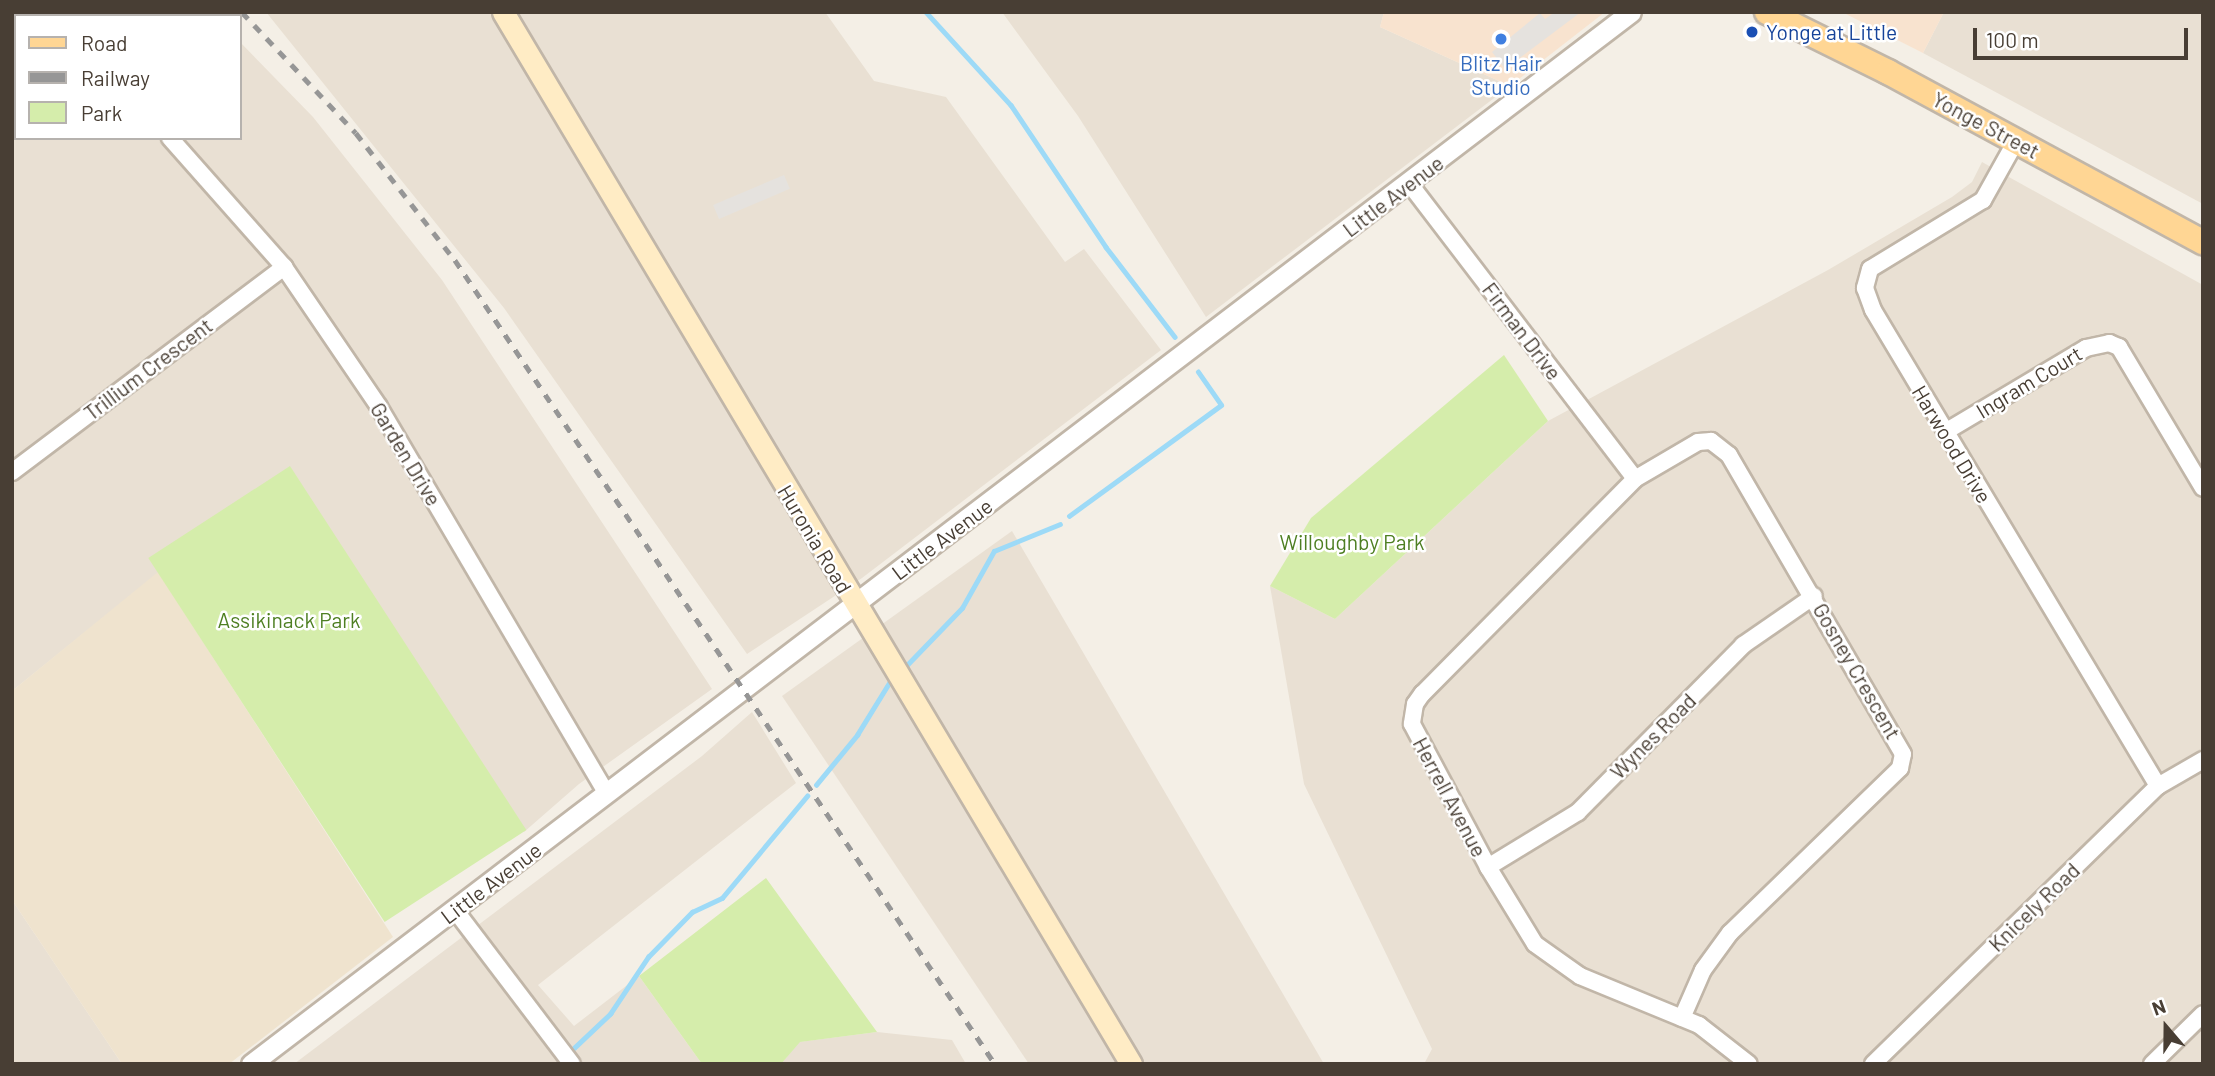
<!DOCTYPE html>
<html>
<head>
<meta charset="utf-8">
<style>
  body { margin:0 }
  #map { position:relative; width:2215px; height:1076px; overflow:hidden; background:#f4efe6; font-family:Barlow,sans-serif }
  div>[style] { position:absolute }
  [style*='--x'] { left:calc(var(--x)*1px); top:calc(var(--y)*1px); width:calc(var(--w)*1px); rotate:calc(var(--a)*1deg) }
  .residential>* { inset:0; background:#e9e0d3 }
  .commercial>* { inset:0; background:#f8e3cf }
  .education>* { inset:0; background:#efe3ce }
  .green>* { inset:0; background:#d5edab; transform-origin:0 0 }
  .parking>* { inset:0; background:#e5e2de; transform-origin:0 0 }
  .stream>* { height:4.5px; margin:-2.25px; padding:0 2.25px; transform-origin:2.25px; border-radius:2.25px; background:#9ddaf7 }
  .roads { filter:drop-shadow(2px 0 #c1b6a8) drop-shadow(-2px 0 #c1b6a8) drop-shadow(0 2px #c1b6a8) drop-shadow(0 -2px #c1b6a8) }
  .minor>* { height:16px; margin:-8px; padding:0 8px; transform-origin:8px; border-radius:8px; background:#fff }
  .tertiary>* { height:19px; margin:-9.5px; padding:0 9.5px; transform-origin:9.5px; border-radius:9.5px; background:#fff }
  .secondary>* { height:21px; margin:-10.5px; padding:0 10.5px; transform-origin:10.5px; border-radius:10.5px; background:#ffecc5 }
  .primary>* { height:24px; margin:-12px; padding:0 12px; transform-origin:12px; border-radius:12px; background:#ffd694 }
  .rail>* { height:4.5px; margin-top:-2.25px; transform-origin:0; background:repeating-linear-gradient(90deg,#969696 0 9px,transparent 0 18px) }
  .dots>* { width:19px; height:19px; translate:-50% -50%; box-sizing:border-box; border:4px solid #fff; border-radius:50% }
  span { translate:-50% -50%; white-space:nowrap; text-align:center; line-height:1.15; -webkit-text-stroke:5px #fff; paint-order:stroke }
  .transit-label { font-size:21px; color:#164399 }
  .left { translate:0 -50%; text-align:left }
  .shop-label { font-size:21px; color:#366cbe }
  .street-label { font-size:21px; color:#483e34 }
  .park-label { font-size:21px; color:#4e7f22 }
  .frame { position:absolute; inset:0; border:14px solid #483e34; pointer-events:none }
  .legend { position:absolute; left:14px; top:14px; width:228px; height:126px; box-sizing:border-box; background:#fff; border:2px solid #b6b2ae; margin:0; padding:9px 12px; list-style:none; font-size:21px; color:#483e34 }
  .legend li { display:flex; align-items:center; gap:14px; height:35px }
  .legend b { width:35px; border:2px solid #b6b2ae }
  .north { position:absolute; left:2131px; top:992px; width:70px; height:70px; -webkit-text-stroke:5px #fff; paint-order:stroke; rotate:340deg; font-size:19px; font-weight:700; line-height:28px; text-align:center; color:#483e34 }
  .north::after { content:''; display:block; margin:auto; width:24px; height:32px; background:#483e34; clip-path:polygon(50% 0,100% 100%,50% 72%,0 100%) }
  .scale { position:absolute; left:1973px; top:28px; width:215px; height:32px; box-sizing:border-box; border:4px solid #483e34; border-top:0; padding-left:9px; font-size:21px; line-height:24px; white-space:nowrap; color:#483e34; -webkit-text-stroke:5px #fff; paint-order:stroke }
</style>
</head>
<body>
<div id="map">
  <div class="residential">
    <div style="clip-path:polygon(12px 12px,213px 16px,16px 16px,16px 138px,240px 138px,240px 42px,313px 117px,442px 280px,712px 689px,579px 784px,524px 832px,290px 467px,12px 691px)"></div>
    <div style="clip-path:polygon(266px 12px,825px 12px,874px 81px,946px 97px,1065px 262px,1084px 249px,1161px 350px,862px 578px,747px 654px,504px 308px)"></div>
    <div style="clip-path:polygon(1002px 12px,1384px 12px,1380px 27px,1510px 86px,1206px 317px,1078px 116px)"></div>
    <div style="clip-path:polygon(1944px 12px,2203px 12px,2203px 204px,1923px 53px)"></div>
    <div style="clip-path:polygon(1982px 162px,2203px 285px,2203px 1064px,1424px 1064px,1432px 1049px,1304px 784px,1270px 586px,1335px 619px,1548px 421px,1828px 270px,1952px 197px,1972px 182px)"></div>
    <div style="clip-path:polygon(1012px 531px,1324px 1064px,1029px 1064px,782px 696px)"></div>
    <div style="clip-path:polygon(752px 712px,796px 783px,538px 985px,574px 1026px,639px 976px,702px 1064px,294px 1064px,702px 756px)"></div>
    <div style="clip-path:polygon(12px 900px,122px 1064px,12px 1064px)"></div>
    <div style="clip-path:polygon(877px 1032px,952px 1040px,966px 1064px,781px 1064px,799px 1042px)"></div>
  </div>
  <div class="commercial">
    <div style="clip-path:polygon(1384px 12px,1605px 12px,1510px 86px,1380px 27px)"></div>
    <div style="clip-path:polygon(1842px 12px,1944px 12px,1923px 53px)"></div>
  </div>
  <div class="education">
    <div style="clip-path:polygon(158px 572px,393px 937px,229px 1064px,122px 1064px,12px 900px,12px 691px)"></div>
  </div>
  <div class="green">
    <div style="clip-path:polygon(1504px 355px,1548px 421px,1335px 619px,1270px 586px,1311px 518px)"></div>
    <div style="left:290px;top:466px;width:434px;height:169px;rotate:57deg"></div>
    <div style="clip-path:polygon(766px 878px,877px 1032px,800px 1042px,781px 1064px,702px 1064px,639px 976px)"></div>
  </div>
  <div class="parking">
    <div style="clip-path:polygon(1555px 12px,1581px 12px,1505px 69px,1492px 52px,1540px 13px,1545px 19px)"></div>
    <div style="left:784px;top:175px;width:15px;height:77px;rotate:67deg"></div>
  </div>
  <div class="stream">
    <div style="--x:926;--y:12;--w:126;--a:47.6"></div>
    <div style="--x:1011;--y:105;--w:171;--a:56.2"></div>
    <div style="--x:1106;--y:247;--w:113;--a:52.5"></div>
    <div style="--x:1069;--y:516;--w:188;--a:-36.1"></div>
    <div style="--x:1221;--y:405;--w:40;--a:-124.9"></div>
    <div style="--x:903;--y:669;--w:85;--a:-46"></div>
    <div style="--x:962;--y:608;--w:65;--a:-60.7"></div>
    <div style="--x:994;--y:551;--w:71;--a:-22.2"></div>
    <div style="--x:816;--y:785;--w:65;--a:-50.6"></div>
    <div style="--x:857;--y:735;--w:61;--a:-58.4"></div>
    <div style="--x:574;--y:1048;--w:50;--a:-43.4"></div>
    <div style="--x:610;--y:1014;--w:69;--a:-56.3"></div>
    <div style="--x:648;--y:957;--w:63;--a:-45.6"></div>
    <div style="--x:692;--y:912;--w:33;--a:-25"></div>
    <div style="--x:722;--y:898;--w:133;--a:-50.2"></div>
  </div>
  <div class="roads">
    <div class="minor">
      <div style="--x:33;--y:12;--w:6;--a:45"></div>
      <div style="--x:12;--y:54;--w:5;--a:-37"></div>
      <div style="--x:170;--y:138;--w:172;--a:48.5"></div>
      <div style="--x:284;--y:267;--w:169;--a:55.8"></div>
      <div style="--x:379;--y:407;--w:449;--a:59.5"></div>
      <div style="--x:2016;--y:141;--w:68;--a:119.2"></div>
      <div style="--x:1983;--y:200;--w:132;--a:148.6"></div>
      <div style="--x:1870;--y:269;--w:20;--a:105"></div>
      <div style="--x:1865;--y:288;--w:23;--a:70"></div>
      <div style="--x:1873;--y:310;--w:555;--a:59.09"></div>
      <div style="--x:1409;--y:183;--w:372;--a:52.6"></div>
      <div style="--x:1945;--y:432;--w:164;--a:-30.8"></div>
      <div style="--x:2086;--y:348;--w:24;--a:-12"></div>
      <div style="--x:2109;--y:343;--w:11;--a:22"></div>
      <div style="--x:2119;--y:347;--w:164;--a:59.2"></div>
      <div style="--x:12;--y:472;--w:341;--a:-37"></div>
      <div style="--x:1488;--y:867;--w:105;--a:-31.4"></div>
      <div style="--x:1578;--y:812;--w:235;--a:-45.3"></div>
      <div style="--x:1743;--y:645;--w:86;--a:-34.6"></div>
      <div style="--x:455;--y:910;--w:193;--a:52.8"></div>
      <div style="--x:1682;--y:1018;--w:52;--a:-66.4"></div>
      <div style="--x:1703;--y:970;--w:46;--a:-53.9"></div>
      <div style="--x:1730;--y:933;--w:237;--a:-44.1"></div>
      <div style="--x:1900;--y:768;--w:14;--a:-78"></div>
      <div style="--x:1903;--y:754;--w:346;--a:-120.2"></div>
      <div style="--x:1729;--y:455;--w:23;--a:-142"></div>
      <div style="--x:1711;--y:441;--w:13;--a:176"></div>
      <div style="--x:1698;--y:442;--w:73;--a:149.6"></div>
      <div style="--x:1635;--y:479;--w:303;--a:134.7"></div>
      <div style="--x:1422;--y:694;--w:12;--a:125"></div>
      <div style="--x:1415;--y:704;--w:20;--a:99"></div>
      <div style="--x:1412;--y:724;--w:162;--a:62"></div>
      <div style="--x:1488;--y:867;--w:90;--a:58.6"></div>
      <div style="--x:1535;--y:944;--w:55;--a:35.4"></div>
      <div style="--x:1580;--y:976;--w:129;--a:22.4"></div>
      <div style="--x:1699;--y:1025;--w:63;--a:38"></div>
      <div style="--x:1873;--y:1064;--w:398;--a:-44.3"></div>
      <div style="--x:2158;--y:786;--w:52;--a:-30"></div>
      <div style="--x:2152;--y:1064;--w:71;--a:-44.4"></div>
    </div>
    <div class="tertiary">
      <div style="--x:251;--y:1064;--w:1735;--a:-37.32"></div>
    </div>
    <div class="secondary">
      <div style="--x:503;--y:12;--w:1225;--a:59.16"></div>
    </div>
    <div class="primary">
      <div style="--x:1767;--y:12;--w:135;--a:26.4"></div>
      <div style="--x:1888;--y:72;--w:358;--a:28.4"></div>
    </div>
  </div>
  <div class="rail">
    <div style="--x:242;--y:12;--w:166;--a:46.7"></div>
    <div style="--x:356;--y:133;--w:161;--a:52.1"></div>
    <div style="--x:455;--y:260;--w:969;--a:56.11"></div>
  </div>
  <div class="dots">
    <div style="left:1752px;top:32px;background:#1a4fb4"></div>
    <div style="left:1501px;top:39px;background:#3f7fe0"></div>
  </div>
  <div class="transit-label">
    <span class="left" style="left:1766px;top:32px">Yonge at Little</span>
  </div>
  <div class="shop-label">
    <span style="left:1501px;top:75px">Blitz Hair<br>Studio</span>
  </div>
  <div class="street-label">
    <span style="left:1986px;top:125px;rotate:28deg">Yonge Street</span>
    <span style="left:1393px;top:196px;rotate:-37deg">Little Avenue</span>
    <span style="left:1522px;top:331px;rotate:53deg">Firman Drive</span>
    <span style="left:148px;top:369px;rotate:-37deg">Trillium Crescent</span>
    <span style="left:2029px;top:382px;rotate:-31deg">Ingram Court</span>
    <span style="left:1952px;top:444px;rotate:59deg">Harwood Drive</span>
    <span style="left:406px;top:454px;rotate:59deg">Garden Drive</span>
    <span style="left:815px;top:539px;rotate:59deg">Huronia Road</span>
    <span style="left:942px;top:539px;rotate:-37deg">Little Avenue</span>
    <span style="left:1857px;top:671px;rotate:60deg">Gosney Crescent</span>
    <span style="left:1653px;top:736px;rotate:-45deg">Wynes Road</span>
    <span style="left:1450px;top:797px;rotate:62deg">Herrell Avenue</span>
    <span style="left:491px;top:883px;rotate:-37deg">Little Avenue</span>
    <span style="left:2034px;top:907px;rotate:-44deg">Knicely Road</span>
  </div>
  <div class="park-label">
    <span style="left:1352px;top:542px">Willoughby Park</span>
    <span style="left:289px;top:620px">Assikinack Park</span>
  </div>
  <div class="frame"></div>
  <ul class="legend">
  <li><b style="height:9px;background:#ffd694"></b>Road</li>
  <li><b style="height:9px;background:#969696"></b>Railway</li>
  <li><b style="height:19px;background:#d5edab"></b>Park</li>
  </ul>
  <div class="north">N</div>
  <div class="scale">100 m</div>
</div>
</body>
</html>
